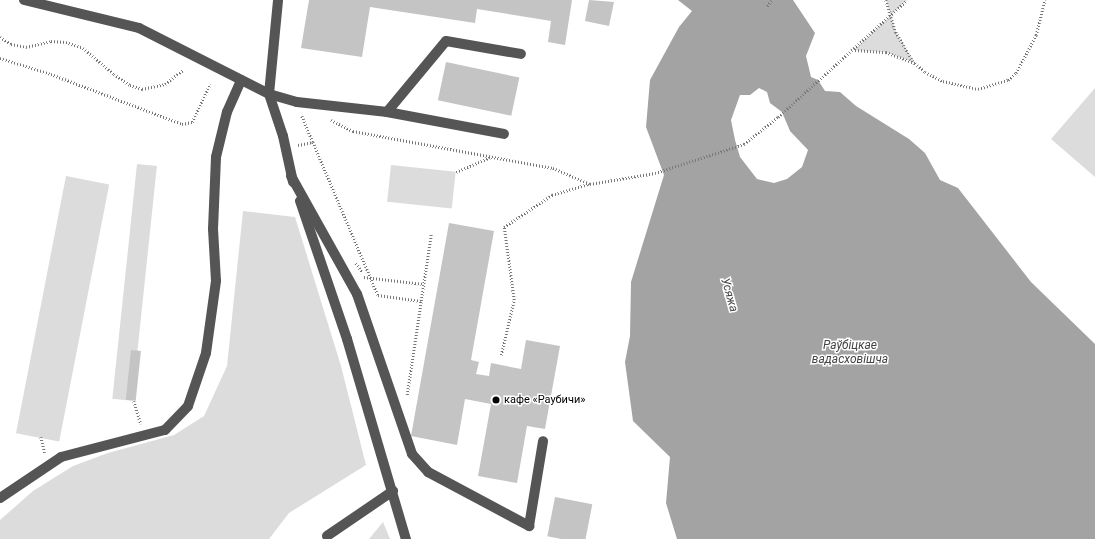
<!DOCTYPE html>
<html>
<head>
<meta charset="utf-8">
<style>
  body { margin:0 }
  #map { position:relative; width:1095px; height:539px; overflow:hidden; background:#fff; font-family:Roboto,sans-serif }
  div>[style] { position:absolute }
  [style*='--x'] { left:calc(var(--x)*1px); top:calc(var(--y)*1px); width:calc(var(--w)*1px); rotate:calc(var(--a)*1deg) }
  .green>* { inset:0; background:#dcdcdc; transform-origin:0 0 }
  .water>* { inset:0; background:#a3a3a3 }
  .building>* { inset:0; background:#c4c4c4; transform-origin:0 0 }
  .path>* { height:2.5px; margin-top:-1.25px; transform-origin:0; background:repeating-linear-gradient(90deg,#777 0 1px,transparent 0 3px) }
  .minor>* { height:10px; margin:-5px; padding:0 5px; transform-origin:5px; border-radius:5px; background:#555 }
  .dots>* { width:11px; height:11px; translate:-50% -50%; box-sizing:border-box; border:2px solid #fff; border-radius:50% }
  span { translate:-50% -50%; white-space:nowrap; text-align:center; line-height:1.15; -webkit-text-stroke:3px #fff; paint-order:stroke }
  .poi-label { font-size:11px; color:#000 }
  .left { translate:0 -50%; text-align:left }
  .water-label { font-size:12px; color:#444; font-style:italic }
</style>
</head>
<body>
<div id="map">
  <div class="green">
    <div style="clip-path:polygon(886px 0,907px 0,891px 15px,896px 32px,915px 63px,886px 52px,854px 50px,891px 15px)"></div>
    <div style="clip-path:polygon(1095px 88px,1095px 177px,1051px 139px)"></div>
    <div style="left:137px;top:164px;width:20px;height:236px;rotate:6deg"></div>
    <div style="left:391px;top:165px;width:65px;height:37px;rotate:6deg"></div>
    <div style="left:66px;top:176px;width:44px;height:262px;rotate:11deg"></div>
    <div style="clip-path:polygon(243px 211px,295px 217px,341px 366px,366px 465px,289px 513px,269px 539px,0 539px,0 520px,33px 491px,73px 466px,108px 453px,174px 435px,204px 416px,227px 366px)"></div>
    <div style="clip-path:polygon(383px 522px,390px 539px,369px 539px)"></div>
  </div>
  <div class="water">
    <div style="clip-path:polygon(evenodd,678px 0,793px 0,815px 33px,806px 56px,811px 77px,818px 80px,825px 91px,840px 92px,856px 106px,909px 139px,925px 153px,940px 180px,958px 188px,1031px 282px,1095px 344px,1095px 539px,677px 539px,666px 503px,670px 457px,633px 421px,625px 362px,630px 336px,631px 282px,664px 175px,646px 127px,650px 80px,679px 27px,692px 11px,678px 0,759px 88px,767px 92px,770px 103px,782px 112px,790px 131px,808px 150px,802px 167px,787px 179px,774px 183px,757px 179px,740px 157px,735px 140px,731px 120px,740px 95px,750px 95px,759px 88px)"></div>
  </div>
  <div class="building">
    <div style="clip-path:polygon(309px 0,572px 0,565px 45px,548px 42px,551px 21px,477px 9px,475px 23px,370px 7px,362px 57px,301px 48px)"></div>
    <div style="clip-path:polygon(589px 0,614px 2px,609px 26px,585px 21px)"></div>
    <div style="left:446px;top:62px;width:75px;height:39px;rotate:12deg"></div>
    <div style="clip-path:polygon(449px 223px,494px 231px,471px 360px,479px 362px,476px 374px,489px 376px,491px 363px,521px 369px,526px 340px,560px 346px,545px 429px,527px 426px,517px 483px,478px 476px,491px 404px,465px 399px,457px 445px,411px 436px)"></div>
    <div style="left:131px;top:350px;width:10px;height:50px;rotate:6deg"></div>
    <div style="left:555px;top:497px;width:38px;height:40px;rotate:11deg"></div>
  </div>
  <div class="path">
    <div style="--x:886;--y:0;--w:34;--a:73"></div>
    <div style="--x:896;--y:32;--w:36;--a:60"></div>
    <div style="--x:767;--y:6;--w:8;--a:-50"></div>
    <div style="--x:0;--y:37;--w:13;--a:32"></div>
    <div style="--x:11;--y:44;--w:15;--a:11"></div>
    <div style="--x:26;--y:47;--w:26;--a:-13"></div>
    <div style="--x:51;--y:41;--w:15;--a:4"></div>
    <div style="--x:66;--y:42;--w:18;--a:19"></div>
    <div style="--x:83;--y:48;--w:40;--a:40"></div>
    <div style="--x:114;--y:74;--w:19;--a:35"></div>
    <div style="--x:130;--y:85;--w:13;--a:18"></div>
    <div style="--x:142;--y:89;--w:24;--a:-12"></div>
    <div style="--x:165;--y:84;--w:23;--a:-38"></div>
    <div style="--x:855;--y:50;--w:31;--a:4"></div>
    <div style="--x:886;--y:52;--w:31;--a:21"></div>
    <div style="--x:915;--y:63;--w:13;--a:42"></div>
    <div style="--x:925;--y:72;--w:20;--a:27"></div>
    <div style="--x:943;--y:81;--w:36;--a:13"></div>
    <div style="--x:978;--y:89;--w:31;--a:-17"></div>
    <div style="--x:1008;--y:80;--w:11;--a:-41"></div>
    <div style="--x:1016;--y:73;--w:43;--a:-62.2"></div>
    <div style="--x:1036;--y:35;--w:36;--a:-76"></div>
    <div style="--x:0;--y:58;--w:53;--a:17.4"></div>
    <div style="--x:51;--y:74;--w:140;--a:20.9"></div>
    <div style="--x:182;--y:124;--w:10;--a:-11"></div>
    <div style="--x:192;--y:122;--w:42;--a:-64.7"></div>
    <div style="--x:302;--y:116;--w:28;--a:67"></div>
    <div style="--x:331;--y:120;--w:25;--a:27"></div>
    <div style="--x:353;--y:131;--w:203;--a:10.5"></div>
    <div style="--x:553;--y:168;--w:40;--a:23.4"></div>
    <div style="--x:590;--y:184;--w:66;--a:-9.6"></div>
    <div style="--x:655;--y:173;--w:94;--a:-18"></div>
    <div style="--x:744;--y:144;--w:43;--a:-38.5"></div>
    <div style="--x:778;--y:117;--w:174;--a:-42.2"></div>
    <div style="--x:298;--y:145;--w:15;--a:-11"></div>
    <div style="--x:313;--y:142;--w:166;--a:67"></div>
    <div style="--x:378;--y:295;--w:43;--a:7.9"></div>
    <div style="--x:421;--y:301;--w:67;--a:-81.4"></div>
    <div style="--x:456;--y:172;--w:39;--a:-23"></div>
    <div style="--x:356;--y:263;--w:11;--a:56"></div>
    <div style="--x:364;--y:277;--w:60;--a:6.7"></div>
    <div style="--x:501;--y:355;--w:57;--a:-76.7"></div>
    <div style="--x:514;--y:300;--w:74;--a:-97.8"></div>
    <div style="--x:504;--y:227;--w:58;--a:-33.7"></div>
    <div style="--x:552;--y:195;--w:39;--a:-17"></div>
    <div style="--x:407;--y:395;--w:95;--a:-81.5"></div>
    <div style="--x:134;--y:401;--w:24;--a:73"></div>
    <div style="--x:41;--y:437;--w:16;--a:76"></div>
  </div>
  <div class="minor">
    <div style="--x:24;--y:0;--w:118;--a:13.7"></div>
    <div style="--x:139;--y:28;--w:146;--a:26.9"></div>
    <div style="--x:269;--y:94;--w:94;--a:-84.5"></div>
    <div style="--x:269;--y:94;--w:44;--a:71.6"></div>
    <div style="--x:283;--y:136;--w:47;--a:77.7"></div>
    <div style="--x:269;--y:94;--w:29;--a:16"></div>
    <div style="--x:297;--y:102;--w:91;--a:6.3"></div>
    <div style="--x:387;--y:112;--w:119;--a:10.6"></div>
    <div style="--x:387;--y:112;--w:92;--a:-50.3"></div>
    <div style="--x:446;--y:41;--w:76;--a:9.8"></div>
    <div style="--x:291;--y:176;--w:135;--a:60.8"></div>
    <div style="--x:357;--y:294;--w:169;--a:71"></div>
    <div style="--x:412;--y:454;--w:24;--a:48"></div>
    <div style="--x:428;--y:472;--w:115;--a:28.1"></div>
    <div style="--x:529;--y:526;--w:86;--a:-80.6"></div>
    <div style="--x:300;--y:201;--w:146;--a:71.2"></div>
    <div style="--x:347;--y:339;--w:209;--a:73.6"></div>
    <div style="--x:0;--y:498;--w:73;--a:-33.9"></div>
    <div style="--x:61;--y:457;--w:107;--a:-14.6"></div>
    <div style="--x:165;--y:430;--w:33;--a:-46"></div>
    <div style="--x:188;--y:406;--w:56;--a:-71.2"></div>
    <div style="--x:206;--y:353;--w:73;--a:-82.1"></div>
    <div style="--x:216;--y:281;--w:52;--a:-93.3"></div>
    <div style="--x:213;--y:229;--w:72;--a:-87.6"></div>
    <div style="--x:216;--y:157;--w:46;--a:-76.3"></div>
    <div style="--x:227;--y:112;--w:35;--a:-66"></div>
    <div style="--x:327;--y:536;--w:80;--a:-34.3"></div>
  </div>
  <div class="dots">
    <div style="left:496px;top:400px;background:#000"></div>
  </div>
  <div class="poi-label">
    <span class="left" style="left:504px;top:400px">кафе «Раубичи»</span>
  </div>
  <div class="water-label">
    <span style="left:729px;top:295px;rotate:74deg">Усяжа</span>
    <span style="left:850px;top:353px">Раўбіцкае<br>вадасховішча</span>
  </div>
</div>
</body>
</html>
